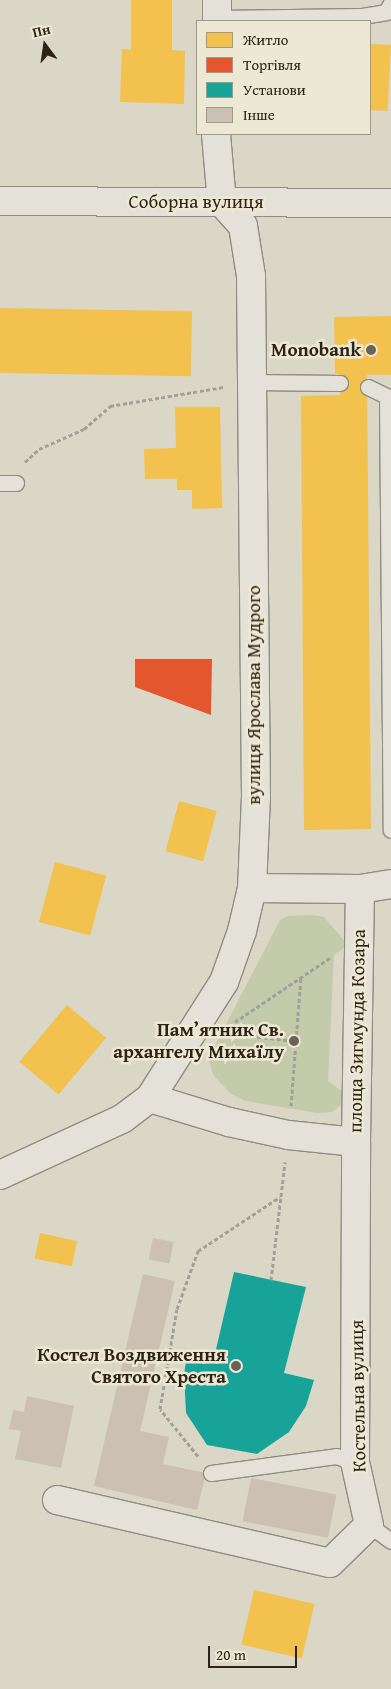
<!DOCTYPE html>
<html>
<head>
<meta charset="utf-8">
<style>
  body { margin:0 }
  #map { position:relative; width:391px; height:1689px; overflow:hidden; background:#dbd7c6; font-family:"Gentium Book Plus",serif }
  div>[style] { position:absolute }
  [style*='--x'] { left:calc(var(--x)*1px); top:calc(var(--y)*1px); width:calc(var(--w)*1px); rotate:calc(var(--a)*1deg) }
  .green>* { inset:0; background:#c3cbaa }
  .homes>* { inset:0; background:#f2c14e; transform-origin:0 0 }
  .shops>* { inset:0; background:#e4572e }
  .public>* { inset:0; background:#17a398 }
  .building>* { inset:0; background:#cbc0b2; transform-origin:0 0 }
  .path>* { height:3px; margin-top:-1.5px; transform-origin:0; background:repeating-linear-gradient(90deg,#a2a098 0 4px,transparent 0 6.5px) }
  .roads { filter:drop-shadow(1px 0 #908c81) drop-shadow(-1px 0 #908c81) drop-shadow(0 1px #908c81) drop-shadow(0 -1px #908c81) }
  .service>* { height:15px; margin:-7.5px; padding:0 7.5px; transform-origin:7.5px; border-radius:7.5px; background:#e4e1d9 }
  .minor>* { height:28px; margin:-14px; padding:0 14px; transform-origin:14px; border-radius:14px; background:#e4e1d9 }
  .tertiary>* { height:28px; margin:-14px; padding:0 14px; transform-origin:14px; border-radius:14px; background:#e4e1d9 }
  .secondary>* { height:28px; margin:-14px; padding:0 14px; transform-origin:14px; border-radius:14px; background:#e4e1d9 }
  .dots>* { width:14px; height:14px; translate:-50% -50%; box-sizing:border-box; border:2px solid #ede8d4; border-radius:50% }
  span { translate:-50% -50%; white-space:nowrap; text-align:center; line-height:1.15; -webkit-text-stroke:5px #ede8d4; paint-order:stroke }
  .street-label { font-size:19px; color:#2d2316 }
  .poi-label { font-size:19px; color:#2d2316; font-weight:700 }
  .right { translate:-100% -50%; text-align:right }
  .legend { position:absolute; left:196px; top:20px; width:175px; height:115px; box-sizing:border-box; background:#ede8d4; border:1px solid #a09988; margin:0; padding:6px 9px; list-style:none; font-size:15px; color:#2d2316 }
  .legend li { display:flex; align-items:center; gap:10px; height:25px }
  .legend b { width:25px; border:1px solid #a09988 }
  .north { position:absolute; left:20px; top:20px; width:50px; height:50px; -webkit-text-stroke:4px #ede8d4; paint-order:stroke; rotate:346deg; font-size:14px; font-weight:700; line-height:20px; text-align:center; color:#2d2316 }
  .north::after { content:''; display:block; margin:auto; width:18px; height:22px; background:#2d2316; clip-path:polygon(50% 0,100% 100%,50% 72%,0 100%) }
  .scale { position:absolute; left:208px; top:1646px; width:89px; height:22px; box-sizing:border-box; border:2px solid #2d2316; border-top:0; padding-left:6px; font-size:15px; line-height:18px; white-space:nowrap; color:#2d2316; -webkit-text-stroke:4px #ede8d4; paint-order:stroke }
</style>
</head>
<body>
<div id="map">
  <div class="green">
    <div style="clip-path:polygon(312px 915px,324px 917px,348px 945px,334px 955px,328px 1081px,343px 1092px,341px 1105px,332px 1112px,317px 1113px,245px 1101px,231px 1094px,214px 1076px,208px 1059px,280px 920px,287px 916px)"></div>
  </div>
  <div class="homes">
    <div style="clip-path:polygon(131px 0,172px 0,172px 50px,185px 51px,184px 104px,120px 102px,122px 49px,131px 50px)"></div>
    <div style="left:370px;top:44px;width:21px;height:66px;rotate:3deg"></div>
    <div style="left:0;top:308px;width:192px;height:65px;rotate:1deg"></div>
    <div style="clip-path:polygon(391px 316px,391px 375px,367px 375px,371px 829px,304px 830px,301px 396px,340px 395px,339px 374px,335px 374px,334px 317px)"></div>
    <div style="clip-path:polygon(175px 407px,220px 407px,222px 508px,192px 509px,192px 490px,177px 490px,177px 479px,145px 479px,144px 449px,176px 448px)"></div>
    <div style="left:179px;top:801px;width:39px;height:52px;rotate:15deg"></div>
    <div style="left:55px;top:862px;width:53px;height:62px;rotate:15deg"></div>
    <div style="left:67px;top:1005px;width:51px;height:74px;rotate:40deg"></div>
    <div style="left:40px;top:1233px;width:38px;height:26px;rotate:12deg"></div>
    <div style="left:254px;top:1590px;width:62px;height:56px;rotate:13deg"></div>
  </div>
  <div class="shops">
    <div style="clip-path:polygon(135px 659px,212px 659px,211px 715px,135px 687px)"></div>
  </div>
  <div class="public">
    <div style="clip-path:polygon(234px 1272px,306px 1287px,284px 1373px,314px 1380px,306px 1406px,289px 1432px,257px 1454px,207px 1445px,186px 1413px,184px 1374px,188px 1350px,214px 1358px)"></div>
  </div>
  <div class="building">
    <div style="left:153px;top:1238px;width:21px;height:22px;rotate:11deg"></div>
    <div style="clip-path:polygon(143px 1274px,175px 1281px,140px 1431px,169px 1437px,163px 1464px,206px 1473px,197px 1510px,94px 1486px)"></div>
    <div style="clip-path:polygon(27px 1396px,74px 1406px,61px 1468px,15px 1459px,21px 1431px,9px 1429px,13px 1410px,24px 1412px)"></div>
    <div style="left:251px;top:1478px;width:87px;height:44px;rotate:11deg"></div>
  </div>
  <div class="path">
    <div style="--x:25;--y:462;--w:19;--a:-43"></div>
    <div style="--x:39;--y:449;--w:49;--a:-24"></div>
    <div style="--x:84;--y:429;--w:35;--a:-41"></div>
    <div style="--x:110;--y:406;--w:116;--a:-9.5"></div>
    <div style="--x:235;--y:1022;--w:116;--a:-34.1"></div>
    <div style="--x:225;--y:1033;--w:69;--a:6.6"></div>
    <div style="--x:291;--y:1106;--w:129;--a:-85.6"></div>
    <div style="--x:271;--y:1280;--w:119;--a:-83.2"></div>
    <div style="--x:198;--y:1456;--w:60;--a:-129"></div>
    <div style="--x:160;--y:1409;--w:101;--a:-80.4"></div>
    <div style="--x:177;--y:1309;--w:62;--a:-70.1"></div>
    <div style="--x:198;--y:1251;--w:98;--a:-33.4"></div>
  </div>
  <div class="roads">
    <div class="service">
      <div style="--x:217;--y:18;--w:145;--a:-0.8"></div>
      <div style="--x:362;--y:16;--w:24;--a:-9"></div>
      <div style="--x:386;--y:12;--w:10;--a:-61"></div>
      <div style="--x:251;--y:382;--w:89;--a:0.6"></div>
      <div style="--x:368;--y:387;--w:25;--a:26"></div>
      <div style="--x:387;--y:398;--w:432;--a:89.5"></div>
      <div style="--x:0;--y:483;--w:16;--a:0"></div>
      <div style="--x:211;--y:1473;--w:126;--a:-7.7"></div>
      <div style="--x:336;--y:1456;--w:20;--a:18"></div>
      <div style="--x:369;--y:1525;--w:27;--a:36"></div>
    </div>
    <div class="minor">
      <div style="--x:252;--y:888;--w:108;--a:0.5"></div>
      <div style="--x:360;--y:889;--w:31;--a:-9"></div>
      <div style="--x:150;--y:1098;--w:83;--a:16.9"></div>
      <div style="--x:229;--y:1122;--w:60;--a:12.4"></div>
      <div style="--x:288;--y:1135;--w:68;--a:5.9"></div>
      <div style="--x:356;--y:1142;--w:253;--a:-89.1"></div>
      <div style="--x:57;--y:1500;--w:280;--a:13"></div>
      <div style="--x:330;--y:1563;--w:54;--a:-44.3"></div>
      <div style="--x:369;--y:1525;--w:65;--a:-102.5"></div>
      <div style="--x:355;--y:1462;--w:320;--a:-89.8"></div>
    </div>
    <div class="tertiary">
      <div style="--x:217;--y:21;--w:21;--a:-90"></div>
      <div style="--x:0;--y:1175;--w:134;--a:-24.7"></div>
      <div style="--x:122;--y:1119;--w:35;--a:-37"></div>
      <div style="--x:150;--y:1098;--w:138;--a:-57.5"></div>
      <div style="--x:224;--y:982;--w:54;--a:-70.6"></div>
      <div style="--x:242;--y:931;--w:44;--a:-76.9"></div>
      <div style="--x:252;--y:888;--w:91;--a:-87.5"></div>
      <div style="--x:256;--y:797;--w:521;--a:-90.55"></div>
      <div style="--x:251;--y:276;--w:51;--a:-99.1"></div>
      <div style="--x:243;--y:226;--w:31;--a:-132"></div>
      <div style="--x:222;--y:203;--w:69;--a:-95"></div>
    </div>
    <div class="secondary">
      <div style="--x:0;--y:201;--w:391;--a:0.3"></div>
    </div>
  </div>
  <div class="dots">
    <div style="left:371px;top:350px;background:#6a6254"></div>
    <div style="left:294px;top:1041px;background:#6a6254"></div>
    <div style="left:236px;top:1366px;background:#6a6254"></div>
  </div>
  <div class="street-label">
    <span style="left:196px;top:202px">Соборна вулиця</span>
    <span style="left:254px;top:695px;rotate:-90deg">вулиця Ярослава Мудрого</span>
    <span style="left:357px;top:1031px;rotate:-89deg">площа Зигмунда Козара</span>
    <span style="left:358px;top:1396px;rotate:-91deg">Костельна вулиця</span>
  </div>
  <div class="poi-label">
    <span class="right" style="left:361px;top:350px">Monobank</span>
    <span class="right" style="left:284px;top:1041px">Пам’ятник Св.<br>архангелу Михаїлу</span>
    <span class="right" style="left:226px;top:1366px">Костел Воздвиження<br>Святого Хреста</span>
  </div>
  <ul class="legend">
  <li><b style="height:14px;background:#f2c14e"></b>Житло</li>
  <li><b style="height:14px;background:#e4572e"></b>Торгівля</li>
  <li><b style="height:14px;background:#17a398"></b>Установи</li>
  <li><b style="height:14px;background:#cbc0b2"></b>Інше</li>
  </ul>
  <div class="north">Пн</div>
  <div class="scale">20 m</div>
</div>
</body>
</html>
